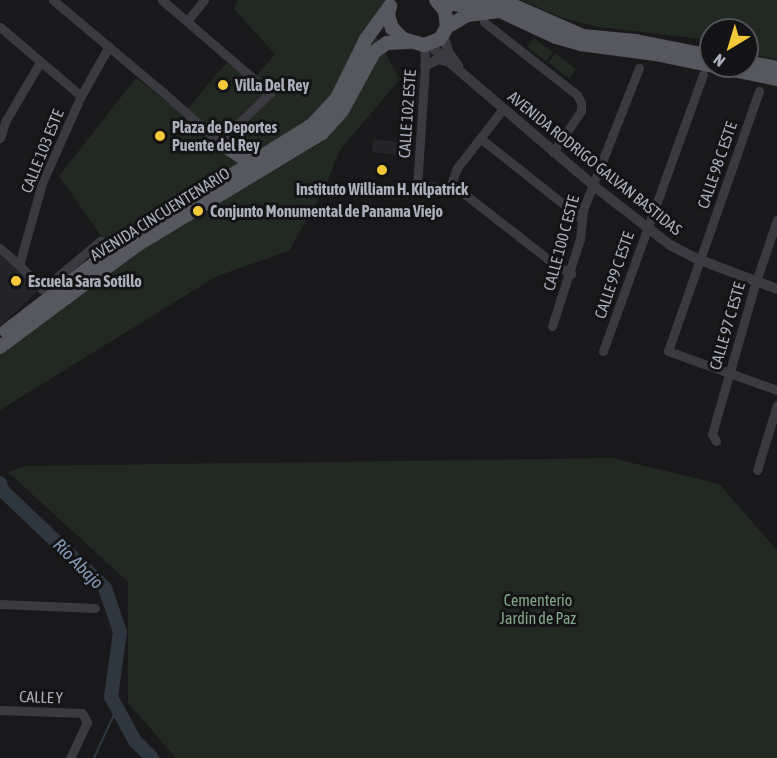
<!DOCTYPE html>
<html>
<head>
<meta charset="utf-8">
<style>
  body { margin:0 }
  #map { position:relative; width:777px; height:758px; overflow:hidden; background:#19191b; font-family:"Asap Condensed",sans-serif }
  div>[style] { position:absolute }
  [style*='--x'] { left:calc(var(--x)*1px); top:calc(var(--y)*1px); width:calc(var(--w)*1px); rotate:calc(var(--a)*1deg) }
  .built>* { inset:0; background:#252528 }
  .green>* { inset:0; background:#212922; transform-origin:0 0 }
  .stream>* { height:2px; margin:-1px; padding:0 1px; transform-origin:1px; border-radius:1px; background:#2e363f }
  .river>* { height:14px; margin:-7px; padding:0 7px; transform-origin:7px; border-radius:7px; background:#2e363f }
  .minor>* { height:9px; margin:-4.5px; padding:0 4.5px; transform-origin:4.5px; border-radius:4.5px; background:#3a3a40 }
  .tertiary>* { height:10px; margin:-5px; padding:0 5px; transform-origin:5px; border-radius:5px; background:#3a3a40 }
  .primary>* { height:14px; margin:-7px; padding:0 7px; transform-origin:7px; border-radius:7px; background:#56575f }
  .dots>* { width:16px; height:16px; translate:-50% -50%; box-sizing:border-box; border:3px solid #141416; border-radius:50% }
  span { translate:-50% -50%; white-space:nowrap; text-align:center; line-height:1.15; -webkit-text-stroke:6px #141416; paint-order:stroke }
  .poi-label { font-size:16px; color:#abaebb; font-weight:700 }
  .left { translate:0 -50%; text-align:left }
  .street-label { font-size:16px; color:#abaebb }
  .park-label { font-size:16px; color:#82a688 }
  .water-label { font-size:18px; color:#8298b5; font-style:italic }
  .north { position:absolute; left:699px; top:18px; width:60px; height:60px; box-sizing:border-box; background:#141416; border:2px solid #505258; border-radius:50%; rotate:218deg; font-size:16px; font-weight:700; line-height:24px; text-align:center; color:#abaebb }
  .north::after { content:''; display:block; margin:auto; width:21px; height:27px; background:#f3c839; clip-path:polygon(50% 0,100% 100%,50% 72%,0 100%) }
</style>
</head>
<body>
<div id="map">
  <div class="built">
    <div style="clip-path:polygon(404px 73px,420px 75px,411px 157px,372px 152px,373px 139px,400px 142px)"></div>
    <div style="clip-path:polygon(0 251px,40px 289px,0 326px)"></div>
  </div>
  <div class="green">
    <div style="clip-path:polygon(238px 0,385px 0,369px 25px,400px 79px,340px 150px,324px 189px,289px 251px,217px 276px,0 410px,0 354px,114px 265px,99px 233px,59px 176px,136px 78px,183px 114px,226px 63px,257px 75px,275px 54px,234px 9px)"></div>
    <div style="clip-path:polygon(521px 0,777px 0,777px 59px,747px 54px,747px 30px,711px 30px,711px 40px,599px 27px,562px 18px)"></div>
    <div style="left:534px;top:38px;width:24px;height:11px;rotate:38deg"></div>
    <div style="left:556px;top:53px;width:26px;height:12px;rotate:39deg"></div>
    <div style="clip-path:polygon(612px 458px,719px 484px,777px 550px,777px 758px,176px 758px,128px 703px,128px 582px,8px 472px,26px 466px)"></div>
  </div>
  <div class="stream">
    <div style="--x:94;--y:758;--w:55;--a:-65.3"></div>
  </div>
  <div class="river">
    <div style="--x:0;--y:483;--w:7;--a:74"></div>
    <div style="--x:2;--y:490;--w:142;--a:43.6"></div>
    <div style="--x:105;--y:588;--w:46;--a:71.2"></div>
    <div style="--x:120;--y:632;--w:66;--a:97.9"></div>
    <div style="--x:111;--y:697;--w:50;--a:61.4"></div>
    <div style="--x:135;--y:741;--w:24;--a:45"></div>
  </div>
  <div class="minor">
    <div style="--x:53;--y:0;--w:145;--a:40"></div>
    <div style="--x:164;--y:93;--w:86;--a:41.7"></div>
    <div style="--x:162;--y:0;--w:143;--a:40.7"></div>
    <div style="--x:270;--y:93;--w:69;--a:136.2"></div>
    <div style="--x:187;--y:21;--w:27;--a:-51"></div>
    <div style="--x:484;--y:22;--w:118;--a:38.1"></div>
    <div style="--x:577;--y:95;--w:9;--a:63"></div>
    <div style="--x:581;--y:103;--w:8;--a:90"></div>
    <div style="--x:581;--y:111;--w:50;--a:124.3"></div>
    <div style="--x:0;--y:27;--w:106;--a:40.4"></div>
    <div style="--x:424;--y:45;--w:21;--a:87"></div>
    <div style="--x:425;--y:66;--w:120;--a:93.8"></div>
    <div style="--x:417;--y:186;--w:33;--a:2"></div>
    <div style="--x:450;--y:187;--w:13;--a:23"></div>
    <div style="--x:462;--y:192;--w:117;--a:38"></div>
    <div style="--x:554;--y:264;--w:20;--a:30"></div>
    <div style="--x:759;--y:91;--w:275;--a:109.3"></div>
    <div style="--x:668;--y:351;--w:116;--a:19.7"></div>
    <div style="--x:0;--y:138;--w:19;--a:-72"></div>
    <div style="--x:6;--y:120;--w:67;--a:-59.6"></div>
    <div style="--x:480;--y:138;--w:129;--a:38.4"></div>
    <div style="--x:450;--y:187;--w:20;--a:-70"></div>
    <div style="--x:457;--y:168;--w:75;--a:-52.1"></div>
    <div style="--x:0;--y:248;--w:25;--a:42"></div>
    <div style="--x:43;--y:289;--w:75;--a:-40.1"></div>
    <div style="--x:50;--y:297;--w:45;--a:-134.1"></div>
    <div style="--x:19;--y:265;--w:85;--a:-74.3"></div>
    <div style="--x:42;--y:183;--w:95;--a:-65.9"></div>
    <div style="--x:81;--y:96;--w:57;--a:-60.8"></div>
    <div style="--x:552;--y:326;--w:91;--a:-72.2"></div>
    <div style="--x:580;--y:239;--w:29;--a:-84"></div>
    <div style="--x:583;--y:210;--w:153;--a:-68.5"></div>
    <div style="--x:603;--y:351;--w:294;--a:-70.1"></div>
    <div style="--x:716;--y:441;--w:8;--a:-120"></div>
    <div style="--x:712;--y:434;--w:159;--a:-74"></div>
    <div style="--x:756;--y:281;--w:65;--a:-71"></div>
    <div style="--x:757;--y:470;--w:68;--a:-72.9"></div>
    <div style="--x:0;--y:604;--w:95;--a:2.4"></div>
    <div style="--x:0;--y:710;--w:82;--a:2.1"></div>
    <div style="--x:82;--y:713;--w:10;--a:61"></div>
    <div style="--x:87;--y:722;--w:40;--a:115"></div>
  </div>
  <div class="tertiary">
    <div style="--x:443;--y:36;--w:18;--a:71"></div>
    <div style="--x:449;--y:53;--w:16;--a:55"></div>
    <div style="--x:428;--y:44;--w:218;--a:40.5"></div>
    <div style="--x:594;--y:186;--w:96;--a:37.8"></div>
    <div style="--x:670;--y:245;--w:34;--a:27"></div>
    <div style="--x:700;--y:260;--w:82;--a:20.6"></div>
    <div style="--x:425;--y:66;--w:16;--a:-27"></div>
    <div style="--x:439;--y:59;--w:6;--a:18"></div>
  </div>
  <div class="primary">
    <div style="--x:438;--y:2;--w:21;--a:8"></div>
    <div style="--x:459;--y:5;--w:28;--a:-8"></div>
    <div style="--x:487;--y:1;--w:16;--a:0"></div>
    <div style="--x:503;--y:1;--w:87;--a:23.6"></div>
    <div style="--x:583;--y:36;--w:53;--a:5.4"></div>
    <div style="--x:636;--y:41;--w:76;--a:11.3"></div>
    <div style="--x:390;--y:6;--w:9;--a:103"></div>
    <div style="--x:388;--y:15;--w:14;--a:73"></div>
    <div style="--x:392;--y:28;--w:16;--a:45"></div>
    <div style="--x:403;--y:39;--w:22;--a:16"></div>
    <div style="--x:424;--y:45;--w:17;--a:-21"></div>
    <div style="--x:440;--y:39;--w:14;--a:-60"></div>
    <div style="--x:447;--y:27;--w:16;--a:-97"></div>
    <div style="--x:445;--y:11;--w:14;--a:-129"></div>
    <div style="--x:447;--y:27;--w:23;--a:-31"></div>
    <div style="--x:467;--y:15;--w:33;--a:-7"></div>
    <div style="--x:500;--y:11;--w:62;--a:24.9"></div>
    <div style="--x:556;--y:37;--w:25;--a:16"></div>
    <div style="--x:580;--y:44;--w:76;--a:7.6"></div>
    <div style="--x:655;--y:54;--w:125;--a:11.6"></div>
    <div style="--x:747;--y:62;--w:31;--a:11"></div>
    <div style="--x:225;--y:146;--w:22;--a:34"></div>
    <div style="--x:243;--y:158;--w:15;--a:-4"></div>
    <div style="--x:6;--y:331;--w:133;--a:-37.4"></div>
    <div style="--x:112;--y:250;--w:236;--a:-32"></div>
    <div style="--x:312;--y:125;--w:37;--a:-47"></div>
    <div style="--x:337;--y:98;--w:66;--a:-63.8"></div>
    <div style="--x:366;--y:39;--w:41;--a:-54"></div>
    <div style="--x:0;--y:347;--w:171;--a:-36.7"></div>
    <div style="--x:137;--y:245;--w:216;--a:-31.2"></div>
    <div style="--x:322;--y:133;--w:30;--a:-48"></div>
    <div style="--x:342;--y:111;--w:67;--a:-61.5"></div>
    <div style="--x:374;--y:52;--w:16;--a:-35"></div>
    <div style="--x:387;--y:43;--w:21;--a:-3"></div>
  </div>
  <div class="dots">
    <div style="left:223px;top:85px;background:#f3c839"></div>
    <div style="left:160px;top:136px;background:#f3c839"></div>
    <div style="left:382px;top:170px;background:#f3c839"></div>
    <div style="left:198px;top:211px;background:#f3c839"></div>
    <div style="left:16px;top:281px;background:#f3c839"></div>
  </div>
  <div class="poi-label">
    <span class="left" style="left:235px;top:85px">Villa Del Rey</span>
    <span class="left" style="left:172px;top:136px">Plaza de Deportes<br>Puente del Rey</span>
    <span style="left:382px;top:189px">Instituto William H. Kilpatrick</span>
    <span class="left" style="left:210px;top:211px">Conjunto Monumental de Panama Viejo</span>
    <span class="left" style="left:28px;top:281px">Escuela Sara Sotillo</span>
  </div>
  <div class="street-label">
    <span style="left:407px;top:114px;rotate:-86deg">CALLE 102 ESTE</span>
    <span style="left:42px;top:151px;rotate:-68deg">CALLE 103 ESTE</span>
    <span style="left:595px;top:163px;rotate:39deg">AVENIDA RODRIGO GALVAN BASTIDAS</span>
    <span style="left:717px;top:165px;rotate:-71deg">CALLE 98 C ESTE</span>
    <span style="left:160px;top:214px;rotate:-32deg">AVENIDA CINCUENTENARIO</span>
    <span style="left:561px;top:243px;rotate:-75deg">CALLE 100 C ESTE</span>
    <span style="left:614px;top:275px;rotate:-71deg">CALLE 99 C ESTE</span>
    <span style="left:727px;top:326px;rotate:-74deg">CALLE 97 C ESTE</span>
    <span style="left:41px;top:697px;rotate:2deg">CALLE Y</span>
  </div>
  <div class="park-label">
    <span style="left:538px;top:609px">Cementerio<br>Jardín de Paz</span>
  </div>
  <div class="water-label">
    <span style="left:78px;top:564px;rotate:45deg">Río Abajo</span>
  </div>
  <div class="north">N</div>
</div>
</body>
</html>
